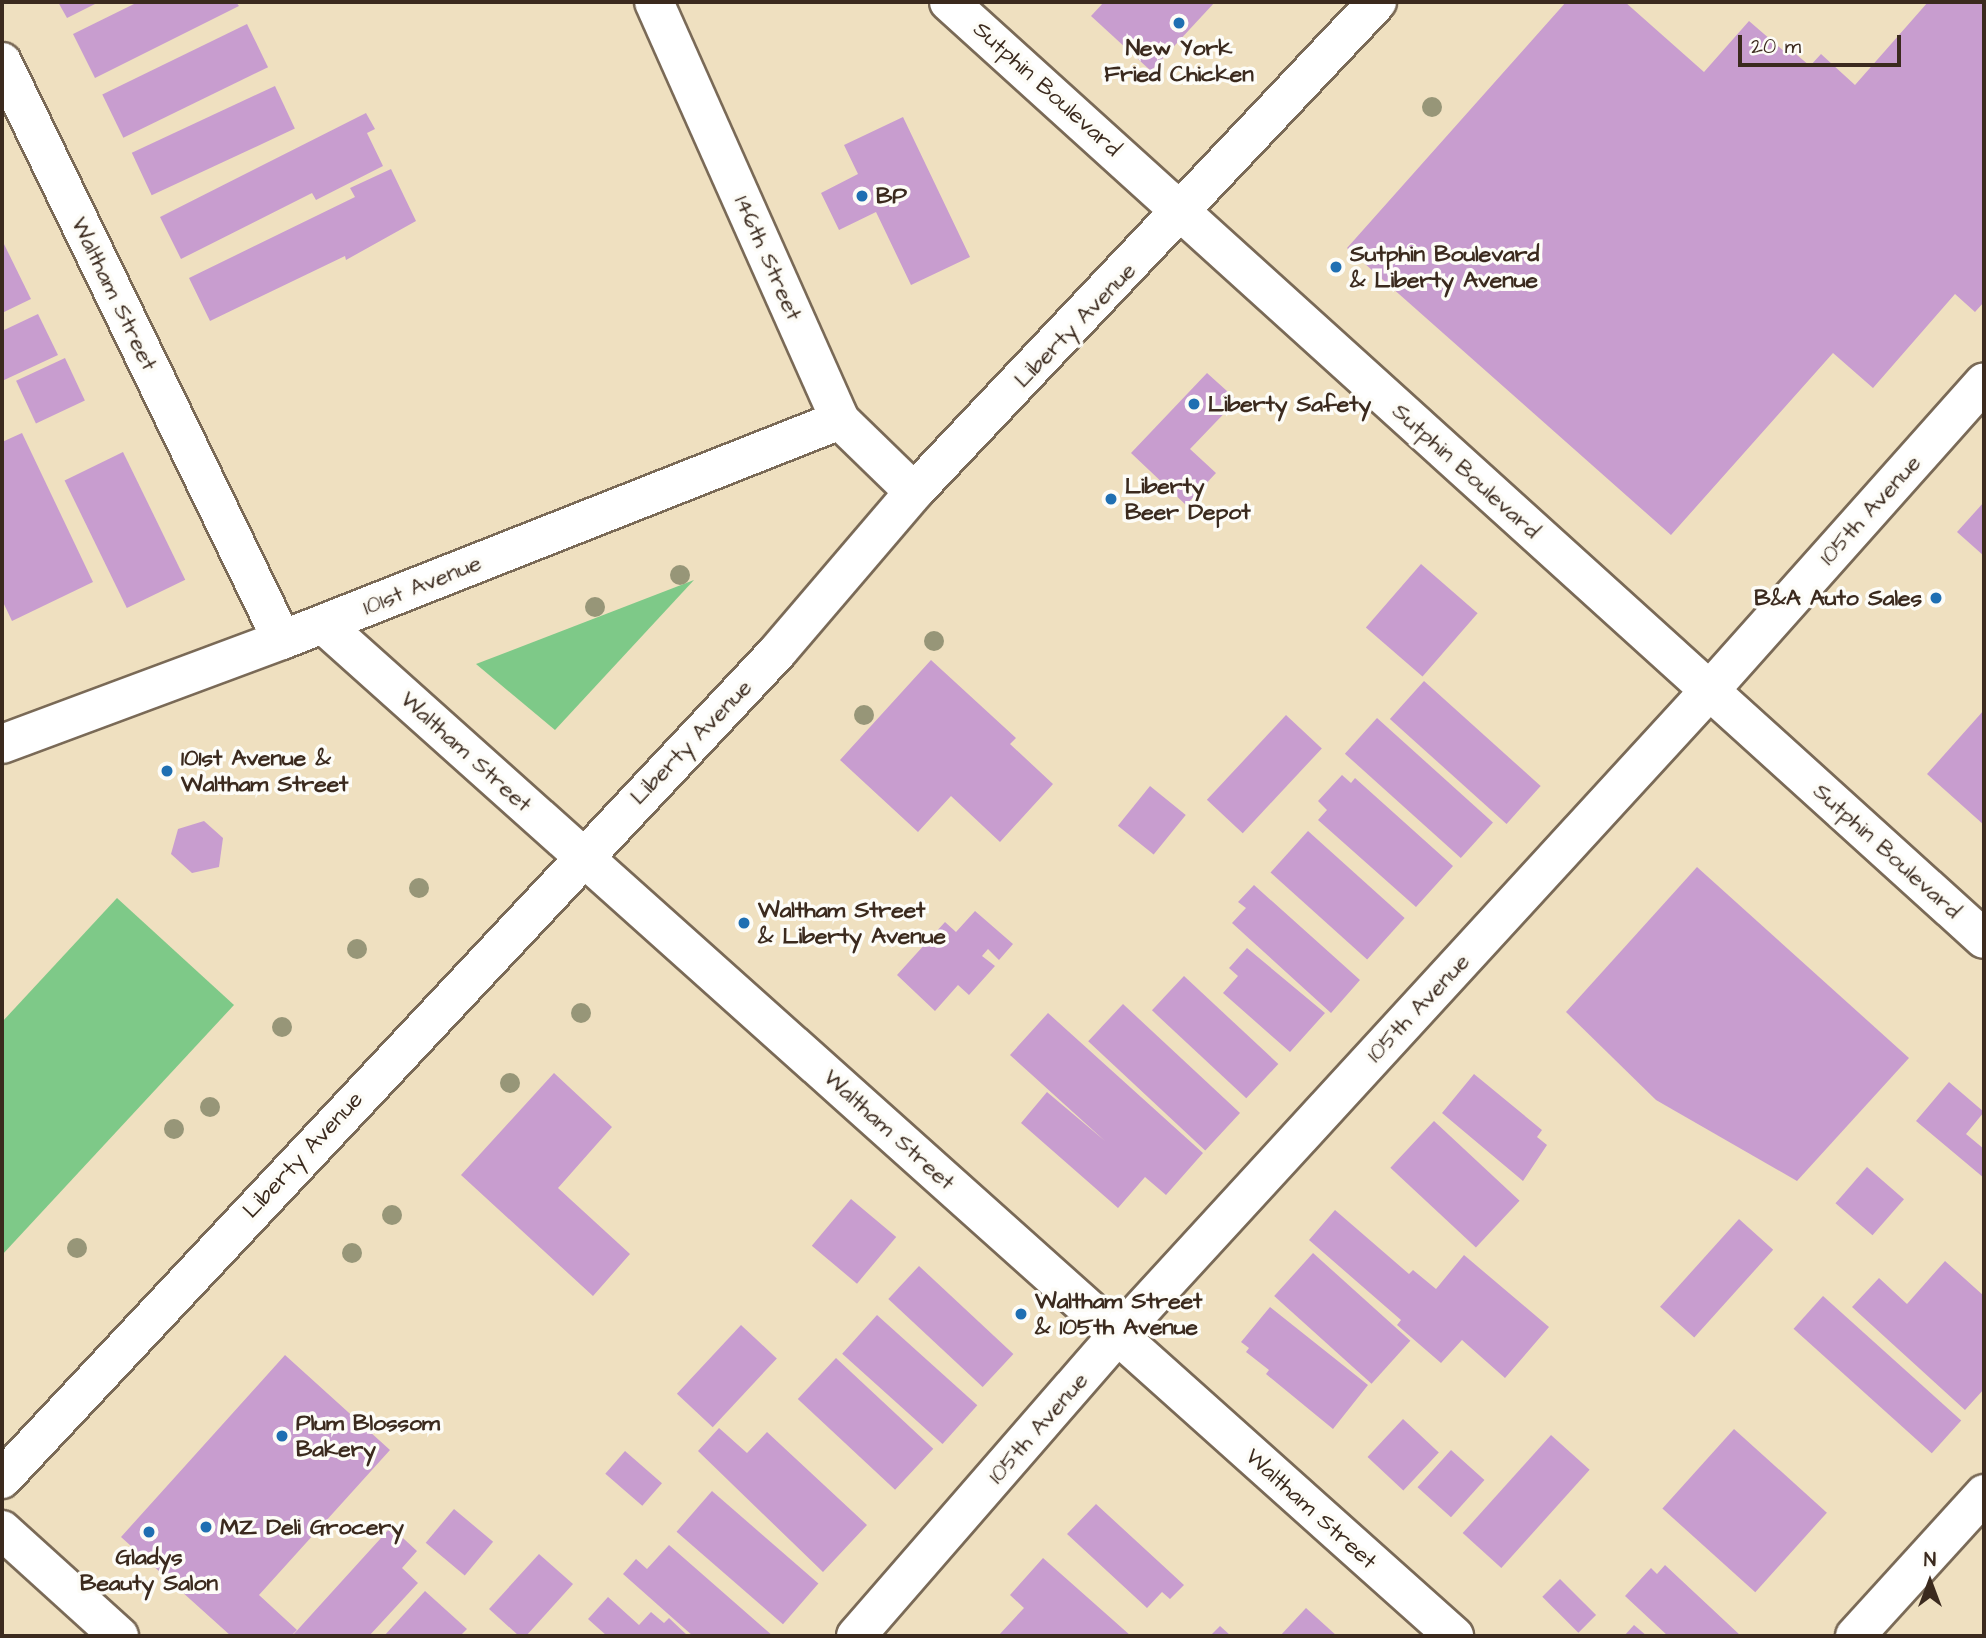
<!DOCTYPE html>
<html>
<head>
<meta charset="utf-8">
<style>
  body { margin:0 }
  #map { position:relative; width:1986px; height:1638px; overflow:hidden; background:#efe0c0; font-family:"Architects Daughter",sans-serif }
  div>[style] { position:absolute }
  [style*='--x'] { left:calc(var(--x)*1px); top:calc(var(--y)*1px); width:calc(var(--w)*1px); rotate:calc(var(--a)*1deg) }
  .green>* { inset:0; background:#7ec988 }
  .building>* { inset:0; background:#c89dcf; transform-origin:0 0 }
  .roads { filter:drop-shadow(2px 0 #7a6a57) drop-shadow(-2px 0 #7a6a57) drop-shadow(0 2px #7a6a57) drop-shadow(0 -2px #7a6a57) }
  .minor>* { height:38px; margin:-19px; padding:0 19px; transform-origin:19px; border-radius:19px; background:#fff }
  .major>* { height:38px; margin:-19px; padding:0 19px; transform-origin:19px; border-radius:19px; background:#fff }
  .trees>* { width:20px; height:20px; margin:-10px; border-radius:50%; background:#979678 }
  .dots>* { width:19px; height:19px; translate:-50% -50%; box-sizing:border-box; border:4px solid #fdfcf7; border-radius:50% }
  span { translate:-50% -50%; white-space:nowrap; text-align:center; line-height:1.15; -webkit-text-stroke:7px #fdfcf7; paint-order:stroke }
  .poi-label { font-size:23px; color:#3b2a1e; font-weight:700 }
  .left { translate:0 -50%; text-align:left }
  .right { translate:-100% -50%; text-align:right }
  .street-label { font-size:23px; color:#3b2a1e }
  .frame { position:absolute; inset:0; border:4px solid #3b2a1e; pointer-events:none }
  .north { position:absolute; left:1895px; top:1547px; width:70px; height:70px; -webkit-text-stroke:5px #fdfcf7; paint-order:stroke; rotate:0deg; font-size:19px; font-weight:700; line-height:28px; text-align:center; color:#3b2a1e }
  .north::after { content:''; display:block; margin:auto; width:24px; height:32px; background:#3b2a1e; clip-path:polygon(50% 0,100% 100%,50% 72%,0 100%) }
  .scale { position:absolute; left:1738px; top:35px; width:163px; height:32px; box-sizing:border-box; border:4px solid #3b2a1e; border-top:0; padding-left:9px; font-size:21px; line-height:24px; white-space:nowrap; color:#3b2a1e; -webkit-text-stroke:5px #fdfcf7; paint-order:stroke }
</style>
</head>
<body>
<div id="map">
  <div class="green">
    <div style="clip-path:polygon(694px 580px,555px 730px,476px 664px)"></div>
    <div style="clip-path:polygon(117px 898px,234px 1005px,2px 1255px,2px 1022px)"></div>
  </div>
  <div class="building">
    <div style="clip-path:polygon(58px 2px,99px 2px,67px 18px)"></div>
    <div style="clip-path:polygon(138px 2px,236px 2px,239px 6px,95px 78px,73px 34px)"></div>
    <div style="clip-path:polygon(1104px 2px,1215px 2px,1151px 71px,1091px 16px)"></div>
    <div style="clip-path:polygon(1566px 2px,1625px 2px,1704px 72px,1749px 21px,1786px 53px,1790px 49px,1810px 66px,1821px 54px,1855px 85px,1928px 2px,1984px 2px,1984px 302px,1975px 312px,1955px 294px,1873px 388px,1833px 353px,1671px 535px,1347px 248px)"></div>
    <div style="left:247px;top:24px;width:48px;height:161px;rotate:64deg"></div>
    <div style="left:275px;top:86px;width:47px;height:158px;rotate:65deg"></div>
    <div style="clip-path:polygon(366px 113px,375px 129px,367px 133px,383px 166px,316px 200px,312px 193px,181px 259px,160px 217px)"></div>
    <div style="clip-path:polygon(903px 117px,970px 257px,911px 285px,876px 212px,839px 230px,821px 193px,858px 174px,844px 145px)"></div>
    <div style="clip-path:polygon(391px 169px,416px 221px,346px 260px,345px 256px,210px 321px,189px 278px,355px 197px,350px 188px)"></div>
    <div style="clip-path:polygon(2px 240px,31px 299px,2px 313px)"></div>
    <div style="clip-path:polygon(38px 314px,58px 355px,2px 381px,2px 331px)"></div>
    <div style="left:65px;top:358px;width:47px;height:54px;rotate:65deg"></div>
    <div style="clip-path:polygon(1207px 373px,1237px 400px,1190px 449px,1216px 473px,1186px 505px,1131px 453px)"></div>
    <div style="clip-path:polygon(22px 433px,93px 582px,12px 621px,2px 600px,2px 442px)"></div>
    <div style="left:123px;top:452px;width:142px;height:65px;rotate:64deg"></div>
    <div style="clip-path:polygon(1984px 502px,1984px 556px,1957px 532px)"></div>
    <div style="left:1421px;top:564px;width:75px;height:84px;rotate:41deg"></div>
    <div style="clip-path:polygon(931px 660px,1016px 738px,1010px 744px,1053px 784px,1000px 842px,951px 796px,918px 832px,840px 760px)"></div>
    <div style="left:1424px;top:681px;width:157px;height:51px;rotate:42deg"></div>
    <div style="clip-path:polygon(1984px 710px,1984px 825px,1927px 774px)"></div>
    <div style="left:1286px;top:715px;width:49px;height:116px;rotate:43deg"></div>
    <div style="left:1377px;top:718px;width:156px;height:48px;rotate:42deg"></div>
    <div style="clip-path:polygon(1342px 775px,1351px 783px,1355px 778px,1453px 866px,1416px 907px,1318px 820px,1327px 810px,1318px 801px)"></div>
    <div style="left:1150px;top:786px;width:46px;height:51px;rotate:39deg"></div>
    <div style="clip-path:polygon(204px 821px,223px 838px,219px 867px,192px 873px,171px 854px,178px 829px)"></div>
    <div style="left:1308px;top:831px;width:130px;height:56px;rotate:42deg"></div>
    <div style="clip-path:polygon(1697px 867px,1909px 1058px,1797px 1181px,1656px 1100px,1566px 1012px)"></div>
    <div style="clip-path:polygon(1254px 885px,1360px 980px,1331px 1013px,1232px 923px,1246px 908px,1238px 902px)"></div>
    <div style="clip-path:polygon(975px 911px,1013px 944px,999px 960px,988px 949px,982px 956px,995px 966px,969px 995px,958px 985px,935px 1011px,897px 975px,945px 922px,956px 932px)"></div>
    <div style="clip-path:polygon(1247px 948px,1325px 1013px,1290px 1052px,1223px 993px,1238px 976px,1229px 968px)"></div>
    <div style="left:1184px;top:976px;width:129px;height:47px;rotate:43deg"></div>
    <div style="left:1123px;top:1004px;width:160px;height:51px;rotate:43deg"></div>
    <div style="clip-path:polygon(1048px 1013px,1203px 1153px,1166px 1195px,1145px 1177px,1118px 1208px,1021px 1123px,1047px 1092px,1105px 1141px,1010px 1055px)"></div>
    <div style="clip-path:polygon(554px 1073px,612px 1127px,558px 1188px,630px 1254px,593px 1296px,461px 1175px)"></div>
    <div style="clip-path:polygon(1474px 1074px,1542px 1130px,1537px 1137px,1547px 1145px,1523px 1181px,1442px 1113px)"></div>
    <div style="clip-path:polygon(1949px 1082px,1984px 1112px,1966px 1134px,1984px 1149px,1984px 1178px,1916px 1121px)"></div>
    <div style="left:1434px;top:1121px;width:117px;height:64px;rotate:43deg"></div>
    <div style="left:1867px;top:1167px;width:49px;height:48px;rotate:41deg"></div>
    <div style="left:851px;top:1199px;width:59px;height:61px;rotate:40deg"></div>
    <div style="clip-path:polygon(1335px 1210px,1409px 1274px,1413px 1270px,1436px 1289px,1464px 1255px,1549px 1327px,1505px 1378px,1462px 1340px,1441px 1363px,1397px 1325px,1401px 1320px,1309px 1240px)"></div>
    <div style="left:1739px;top:1219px;width:46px;height:118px;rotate:42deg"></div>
    <div style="left:1313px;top:1253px;width:131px;height:58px;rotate:42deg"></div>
    <div style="clip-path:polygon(1945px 1261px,1984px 1296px,1984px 1389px,1965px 1410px,1852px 1307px,1879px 1278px,1907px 1304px)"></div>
    <div style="left:919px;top:1266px;width:129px;height:45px;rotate:43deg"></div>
    <div style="left:1823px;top:1296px;width:186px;height:44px;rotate:42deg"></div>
    <div style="clip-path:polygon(1270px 1307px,1368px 1385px,1333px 1429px,1266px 1374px,1269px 1370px,1246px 1352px,1249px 1348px,1241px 1342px)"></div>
    <div style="left:877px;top:1315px;width:135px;height:52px;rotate:42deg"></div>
    <div style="left:741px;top:1325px;width:49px;height:94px;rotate:43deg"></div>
    <div style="clip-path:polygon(285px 1355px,390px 1450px,259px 1595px,297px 1630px,291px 1636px,231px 1636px,121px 1537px)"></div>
    <div style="left:836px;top:1358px;width:133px;height:56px;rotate:43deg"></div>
    <div style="left:1403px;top:1419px;width:49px;height:52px;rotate:43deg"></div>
    <div style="clip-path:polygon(719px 1428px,747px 1453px,767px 1432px,867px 1525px,823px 1572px,698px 1451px)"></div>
    <div style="left:1734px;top:1429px;width:125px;height:107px;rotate:42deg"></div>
    <div style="left:1551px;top:1435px;width:52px;height:132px;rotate:42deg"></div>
    <div style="left:1451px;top:1450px;width:45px;height:50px;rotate:42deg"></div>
    <div style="left:625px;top:1451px;width:49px;height:30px;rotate:41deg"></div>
    <div style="left:712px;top:1491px;width:141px;height:54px;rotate:41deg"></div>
    <div style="clip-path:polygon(1096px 1504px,1184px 1585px,1170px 1599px,1162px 1592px,1147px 1608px,1067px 1534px)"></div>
    <div style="left:454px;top:1509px;width:51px;height:44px;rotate:40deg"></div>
    <div style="clip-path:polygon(391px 1527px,417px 1551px,402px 1568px,418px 1583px,369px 1636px,292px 1636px)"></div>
    <div style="clip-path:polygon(669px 1545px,773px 1636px,693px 1636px,623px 1574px,636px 1559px,647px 1569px)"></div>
    <div style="clip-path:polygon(539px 1554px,573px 1584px,526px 1636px,519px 1636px,489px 1609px)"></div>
    <div style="clip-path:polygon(1043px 1558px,1131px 1636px,998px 1636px,1024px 1608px,1010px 1595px)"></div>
    <div style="clip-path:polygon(1665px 1565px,1741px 1636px,1668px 1636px,1625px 1596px,1651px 1568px,1657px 1574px)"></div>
    <div style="left:1560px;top:1579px;width:51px;height:25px;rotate:45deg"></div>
    <div style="clip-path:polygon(425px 1591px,467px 1629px,460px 1636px,384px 1636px)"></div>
    <div style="clip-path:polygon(608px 1597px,639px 1625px,651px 1612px,664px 1623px,669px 1618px,688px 1636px,607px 1636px,588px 1619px)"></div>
    <div style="clip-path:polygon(1306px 1608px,1337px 1636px,1280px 1636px)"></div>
    <div style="clip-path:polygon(1634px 1625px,1647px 1636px,1624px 1636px)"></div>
    <div style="clip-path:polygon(1220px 1626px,1231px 1636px,1210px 1636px)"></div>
  </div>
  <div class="roads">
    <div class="minor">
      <div style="--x:654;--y:2;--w:458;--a:66"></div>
      <div style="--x:840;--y:420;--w:103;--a:44.2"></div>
      <div style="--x:2;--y:62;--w:642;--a:64.15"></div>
      <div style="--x:323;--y:624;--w:1518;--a:41.82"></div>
      <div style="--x:2;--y:744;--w:299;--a:-20.4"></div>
      <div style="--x:282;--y:640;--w:600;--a:-21.52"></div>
      <div style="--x:2;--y:1530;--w:158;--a:42.2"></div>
      <div style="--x:856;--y:1636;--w:398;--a:-49"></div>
      <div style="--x:1117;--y:1336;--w:877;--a:-47.45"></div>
      <div style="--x:1710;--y:690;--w:412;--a:-48.3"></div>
      <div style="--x:1855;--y:1636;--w:192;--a:-47.7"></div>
    </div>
    <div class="major">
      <div style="--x:949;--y:2;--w:1396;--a:42.15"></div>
      <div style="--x:2;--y:1479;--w:1136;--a:-46.85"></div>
      <div style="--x:779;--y:650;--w:208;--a:-49.5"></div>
      <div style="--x:914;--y:492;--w:674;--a:-46.62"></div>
    </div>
  </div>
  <div class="trees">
    <div style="left:1432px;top:107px"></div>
    <div style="left:680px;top:575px"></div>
    <div style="left:595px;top:607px"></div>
    <div style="left:934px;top:641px"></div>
    <div style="left:864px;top:715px"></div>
    <div style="left:419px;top:888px"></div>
    <div style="left:357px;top:949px"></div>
    <div style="left:581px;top:1013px"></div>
    <div style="left:282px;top:1027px"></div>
    <div style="left:510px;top:1083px"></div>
    <div style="left:210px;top:1107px"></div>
    <div style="left:174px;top:1129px"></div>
    <div style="left:392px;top:1215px"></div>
    <div style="left:77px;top:1248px"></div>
    <div style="left:352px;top:1253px"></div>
  </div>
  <div class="dots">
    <div style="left:1179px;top:23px;background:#1f6fb2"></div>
    <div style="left:862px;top:196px;background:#1f6fb2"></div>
    <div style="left:1336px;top:267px;background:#1f6fb2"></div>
    <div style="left:1194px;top:404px;background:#1f6fb2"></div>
    <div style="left:1111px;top:499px;background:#1f6fb2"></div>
    <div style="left:1936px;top:598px;background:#1f6fb2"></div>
    <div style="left:167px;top:771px;background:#1f6fb2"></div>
    <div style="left:744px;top:923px;background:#1f6fb2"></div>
    <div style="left:1021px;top:1314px;background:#1f6fb2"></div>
    <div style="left:282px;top:1436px;background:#1f6fb2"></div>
    <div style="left:206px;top:1527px;background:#1f6fb2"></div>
    <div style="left:149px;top:1532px;background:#1f6fb2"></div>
  </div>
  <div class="poi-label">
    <span style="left:1179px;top:61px">New York<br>Fried Chicken</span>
    <span class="left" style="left:876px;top:196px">BP</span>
    <span class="left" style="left:1350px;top:267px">Sutphin Boulevard<br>&amp; Liberty Avenue</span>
    <span class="left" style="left:1208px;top:404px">Liberty Safety</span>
    <span class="left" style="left:1125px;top:499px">Liberty<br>Beer Depot</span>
    <span class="right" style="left:1922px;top:598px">B&amp;A Auto Sales</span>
    <span class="left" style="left:181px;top:771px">101st Avenue &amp;<br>Waltham Street</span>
    <span class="left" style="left:758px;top:923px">Waltham Street<br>&amp; Liberty Avenue</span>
    <span class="left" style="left:1035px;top:1314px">Waltham Street<br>&amp; 105th Avenue</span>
    <span class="left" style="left:296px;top:1436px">Plum Blossom<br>Bakery</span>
    <span class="left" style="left:220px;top:1527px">MZ Deli Grocery</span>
    <span style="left:149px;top:1570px">Gladys<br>Beauty Salon</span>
  </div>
  <div class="street-label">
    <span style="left:1047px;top:89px;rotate:42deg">Sutphin Boulevard</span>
    <span style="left:768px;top:258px;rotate:66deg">146th Street</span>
    <span style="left:114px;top:294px;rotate:64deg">Waltham Street</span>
    <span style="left:1075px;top:325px;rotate:-46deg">Liberty Avenue</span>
    <span style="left:1466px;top:471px;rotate:42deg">Sutphin Boulevard</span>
    <span style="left:1870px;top:510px;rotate:-48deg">105th Avenue</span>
    <span style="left:422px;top:585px;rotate:-22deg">101st Avenue</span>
    <span style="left:691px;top:742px;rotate:-46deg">Liberty Avenue</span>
    <span style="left:466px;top:752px;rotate:42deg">Waltham Street</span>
    <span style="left:1887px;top:851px;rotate:42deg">Sutphin Boulevard</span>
    <span style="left:1418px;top:1008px;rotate:-47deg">105th Avenue</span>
    <span style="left:889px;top:1130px;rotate:42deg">Waltham Street</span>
    <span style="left:303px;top:1155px;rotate:-47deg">Liberty Avenue</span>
    <span style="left:1038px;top:1428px;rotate:-49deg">105th Avenue</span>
    <span style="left:1311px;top:1509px;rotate:42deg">Waltham Street</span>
  </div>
  <div class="frame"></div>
  <div class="north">N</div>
  <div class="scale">20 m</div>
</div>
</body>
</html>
